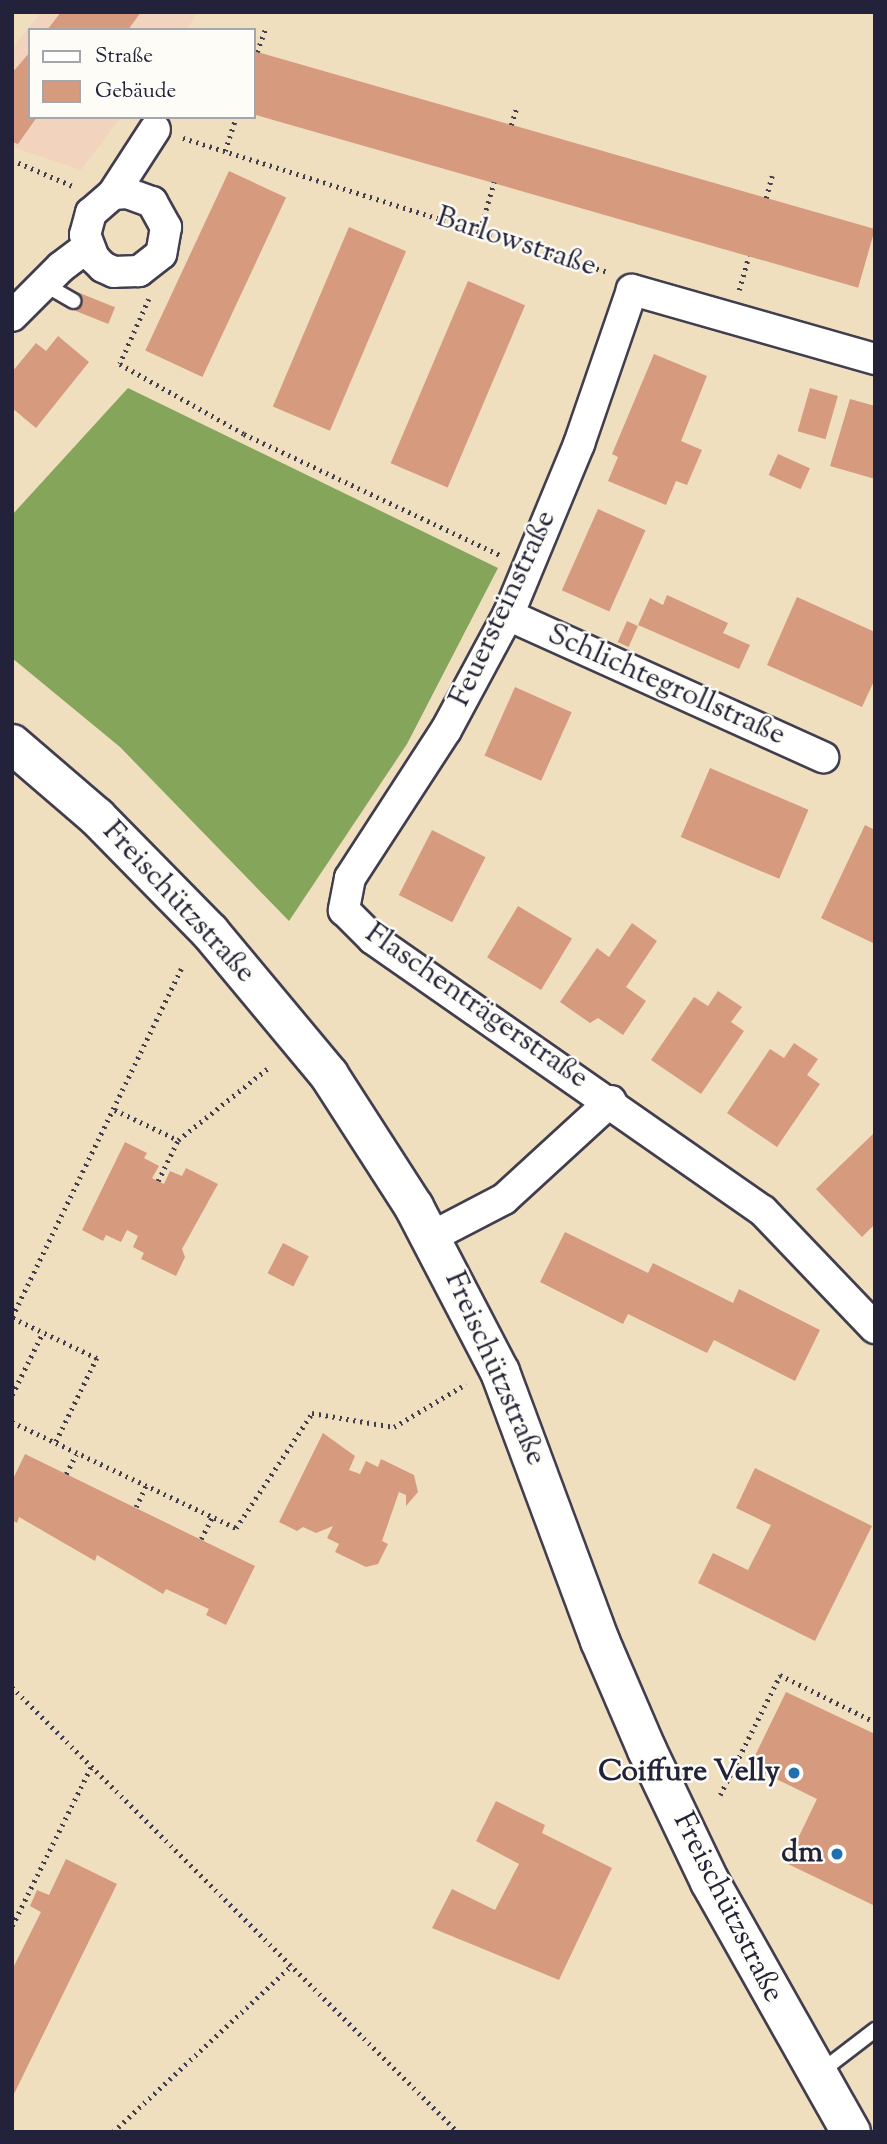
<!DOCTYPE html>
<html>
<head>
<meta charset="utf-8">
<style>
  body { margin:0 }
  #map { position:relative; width:887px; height:2144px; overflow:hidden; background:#f0dfbf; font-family:"Sorts Mill Goudy",serif }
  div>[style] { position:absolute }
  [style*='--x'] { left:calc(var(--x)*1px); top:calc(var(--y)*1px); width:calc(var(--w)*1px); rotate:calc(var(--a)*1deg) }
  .built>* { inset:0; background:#f2d4be }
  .forest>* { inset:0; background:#85a55a }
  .building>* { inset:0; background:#d69a7f; transform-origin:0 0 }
  .path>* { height:4.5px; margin-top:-2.25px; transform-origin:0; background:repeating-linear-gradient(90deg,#413e4f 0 2px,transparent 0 7px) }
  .roads { filter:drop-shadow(2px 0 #413e4f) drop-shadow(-2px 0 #413e4f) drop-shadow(0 2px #413e4f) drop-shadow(0 -2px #413e4f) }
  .service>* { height:14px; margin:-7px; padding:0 7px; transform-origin:7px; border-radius:7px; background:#fff }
  .minor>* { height:30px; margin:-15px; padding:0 15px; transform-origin:15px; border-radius:15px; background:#fff }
  .secondary>* { height:38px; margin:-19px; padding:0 19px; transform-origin:19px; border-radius:19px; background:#fff }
  .dots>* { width:19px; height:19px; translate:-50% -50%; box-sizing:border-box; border:4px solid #fdfcf7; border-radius:50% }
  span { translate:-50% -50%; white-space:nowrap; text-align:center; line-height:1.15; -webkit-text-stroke:5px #fdfcf7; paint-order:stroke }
  .street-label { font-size:30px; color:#22223b }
  .poi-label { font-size:30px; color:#22223b; font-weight:700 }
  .right { translate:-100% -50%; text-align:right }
  .frame { position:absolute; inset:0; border:14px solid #22223b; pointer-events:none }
  .legend { position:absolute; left:28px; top:28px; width:228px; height:91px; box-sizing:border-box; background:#fdfcf7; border:2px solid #a5a5ac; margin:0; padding:9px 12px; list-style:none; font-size:21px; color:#22223b }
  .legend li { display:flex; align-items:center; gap:14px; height:35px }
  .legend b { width:35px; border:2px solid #a5a5ac }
</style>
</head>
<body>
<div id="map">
  <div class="built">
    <div style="clip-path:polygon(41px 12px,191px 12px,196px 16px,186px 30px,30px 30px,30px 117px,121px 117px,81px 170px,12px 147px,12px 49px)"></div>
  </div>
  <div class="forest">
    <div style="clip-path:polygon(128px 388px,498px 568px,407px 744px,289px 921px,120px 747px,12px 658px,12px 515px)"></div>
  </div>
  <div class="building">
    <div style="clip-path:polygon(61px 12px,141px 12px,128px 30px,47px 30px)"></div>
    <div style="left:254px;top:51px;width:646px;height:61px;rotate:16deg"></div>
    <div style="clip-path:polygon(30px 52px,30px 117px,37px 117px,18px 144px,12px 142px,12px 73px)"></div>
    <div style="left:229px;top:171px;width:63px;height:198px;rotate:25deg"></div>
    <div style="left:349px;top:227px;width:62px;height:195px;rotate:23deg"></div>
    <div style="left:468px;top:281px;width:62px;height:198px;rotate:23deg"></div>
    <div style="left:77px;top:292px;width:41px;height:18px;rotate:22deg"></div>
    <div style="clip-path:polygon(58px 336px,89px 362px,36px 428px,12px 408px,12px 372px,36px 343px,46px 351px)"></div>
    <div style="clip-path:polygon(654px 354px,707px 376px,681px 441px,702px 450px,687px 485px,676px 481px,666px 505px,608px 481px,618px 457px,612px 454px)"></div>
    <div style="left:810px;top:388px;width:29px;height:45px;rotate:16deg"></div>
    <div style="clip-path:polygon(850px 399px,875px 406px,875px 479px,830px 466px)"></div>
    <div style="left:778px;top:454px;width:35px;height:23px;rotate:24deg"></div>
    <div style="left:598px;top:509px;width:52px;height:89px;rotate:24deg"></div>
    <div style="clip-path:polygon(667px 595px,728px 623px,723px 633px,750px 645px,739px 669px,638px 625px,650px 598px,663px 605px)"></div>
    <div style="clip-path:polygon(797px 597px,875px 632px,875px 679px,862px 707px,767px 665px)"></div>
    <div style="left:627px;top:621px;width:12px;height:23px;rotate:24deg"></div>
    <div style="left:515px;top:687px;width:62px;height:75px;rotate:24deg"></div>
    <div style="left:710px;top:768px;width:107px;height:75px;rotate:23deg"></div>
    <div style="clip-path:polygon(865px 825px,875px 830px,875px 944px,821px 918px)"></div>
    <div style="left:432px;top:830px;width:60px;height:73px;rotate:27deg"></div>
    <div style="left:518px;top:906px;width:63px;height:60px;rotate:31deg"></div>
    <div style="clip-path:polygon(632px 923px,657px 941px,626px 987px,646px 1001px,623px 1035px,598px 1018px,590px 1023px,560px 1002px,597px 948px,609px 957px)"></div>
    <div style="clip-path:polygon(718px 991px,742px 1007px,731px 1022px,744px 1031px,701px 1094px,651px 1060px,694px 997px,708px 1006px)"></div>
    <div style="clip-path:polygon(794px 1043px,818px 1059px,807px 1075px,820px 1084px,777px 1147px,727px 1113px,770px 1049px,784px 1058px)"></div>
    <div style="clip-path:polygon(875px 1132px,875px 1224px,862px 1237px,816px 1189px)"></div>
    <div style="clip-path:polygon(125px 1142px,147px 1153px,144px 1158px,159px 1166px,152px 1178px,164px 1184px,170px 1171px,182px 1176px,186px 1168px,218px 1184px,182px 1249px,185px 1257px,176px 1276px,141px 1259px,144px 1253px,133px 1247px,138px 1236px,127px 1230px,121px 1242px,106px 1235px,103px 1241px,82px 1230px)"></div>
    <div style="clip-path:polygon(565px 1232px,648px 1273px,653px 1263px,733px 1303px,739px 1289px,820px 1330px,795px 1381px,714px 1340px,707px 1353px,628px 1314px,623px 1324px,540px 1282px)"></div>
    <div style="left:283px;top:1243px;width:29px;height:34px;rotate:27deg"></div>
    <div style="clip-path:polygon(323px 1433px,355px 1456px,349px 1470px,360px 1474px,366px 1461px,378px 1467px,381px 1459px,414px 1475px,418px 1492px,406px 1506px,406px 1495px,399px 1492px,382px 1541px,388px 1544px,378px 1564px,366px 1567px,335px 1552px,339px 1544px,327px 1538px,333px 1526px,316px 1533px,303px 1527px,297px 1531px,279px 1522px)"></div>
    <div style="clip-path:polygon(25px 1454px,255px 1566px,226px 1625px,206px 1615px,209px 1609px,166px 1589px,163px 1594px,97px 1555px,95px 1561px,19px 1517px,17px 1523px,12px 1520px,12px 1481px)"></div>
    <div style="clip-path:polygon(755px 1468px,872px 1526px,815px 1641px,698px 1583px,713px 1553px,748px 1570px,771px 1525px,736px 1508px)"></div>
    <div style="clip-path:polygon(786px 1692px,875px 1734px,875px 1906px,786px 1863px,817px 1799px,750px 1766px)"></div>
    <div style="clip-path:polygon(496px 1801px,545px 1825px,542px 1833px,612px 1868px,559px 1980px,432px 1928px,452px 1889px,495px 1910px,519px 1864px,476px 1841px)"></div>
    <div style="clip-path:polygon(66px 1859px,117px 1884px,12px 2098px,12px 1970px,41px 1912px,30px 1906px,37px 1890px,49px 1895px)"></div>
  </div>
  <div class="path">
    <div style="--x:257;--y:52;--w:23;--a:-70"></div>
    <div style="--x:511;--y:125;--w:20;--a:-72"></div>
    <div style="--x:183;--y:138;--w:446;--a:17.5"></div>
    <div style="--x:225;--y:151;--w:36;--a:-72"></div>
    <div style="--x:12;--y:160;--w:69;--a:23.2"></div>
    <div style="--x:766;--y:198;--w:23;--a:-75"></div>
    <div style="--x:480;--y:230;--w:50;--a:-73.7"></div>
    <div style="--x:739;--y:290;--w:35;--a:-74"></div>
    <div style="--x:149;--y:299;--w:71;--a:114"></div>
    <div style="--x:120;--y:364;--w:142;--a:29.4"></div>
    <div style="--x:244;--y:434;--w:285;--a:25.3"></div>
    <div style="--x:115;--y:1110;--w:70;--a:25.5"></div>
    <div style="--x:178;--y:1140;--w:114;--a:-38.6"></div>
    <div style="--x:158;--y:1181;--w:46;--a:-64"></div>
    <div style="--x:12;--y:1317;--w:391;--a:-64.1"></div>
    <div style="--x:13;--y:1318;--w:93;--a:25.5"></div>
    <div style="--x:97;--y:1358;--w:96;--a:116"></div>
    <div style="--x:12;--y:1395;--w:70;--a:-63.8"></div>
    <div style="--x:12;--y:1422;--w:248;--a:25.3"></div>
    <div style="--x:236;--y:1528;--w:138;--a:-56.5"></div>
    <div style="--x:312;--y:1413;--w:83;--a:9.7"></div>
    <div style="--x:394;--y:1427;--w:84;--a:-30.8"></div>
    <div style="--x:66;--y:1474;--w:22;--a:-63"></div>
    <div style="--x:136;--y:1507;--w:23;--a:-65"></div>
    <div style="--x:201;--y:1539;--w:25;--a:-63"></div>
    <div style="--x:12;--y:1687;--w:630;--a:44.94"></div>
    <div style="--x:720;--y:1795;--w:134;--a:-63.4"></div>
    <div style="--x:780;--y:1675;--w:106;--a:26.3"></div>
    <div style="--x:12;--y:1926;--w:180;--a:-63.6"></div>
    <div style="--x:113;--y:2132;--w:245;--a:-43"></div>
  </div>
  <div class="roads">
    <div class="service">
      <div style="--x:44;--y:284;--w:34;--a:30"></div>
      <div style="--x:819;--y:2073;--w:71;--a:-37.5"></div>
    </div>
    <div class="minor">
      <div style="--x:113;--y:194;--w:14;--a:-4"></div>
      <div style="--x:127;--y:193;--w:27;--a:20"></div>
      <div style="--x:152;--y:202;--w:29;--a:61"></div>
      <div style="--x:166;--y:227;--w:27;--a:100"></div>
      <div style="--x:161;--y:254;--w:28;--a:142"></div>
      <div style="--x:139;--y:271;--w:25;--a:178"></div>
      <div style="--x:114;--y:272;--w:12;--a:-156"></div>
      <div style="--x:103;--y:267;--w:13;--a:-135"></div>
      <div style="--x:94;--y:258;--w:25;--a:-111"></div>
      <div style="--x:85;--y:235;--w:23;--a:-75"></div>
      <div style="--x:91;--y:213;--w:29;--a:-41"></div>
      <div style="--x:113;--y:194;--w:77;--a:-57.1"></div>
      <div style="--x:12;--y:316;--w:69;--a:-45"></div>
      <div style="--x:61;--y:267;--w:34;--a:-37"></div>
      <div style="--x:875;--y:359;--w:253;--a:-164.1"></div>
      <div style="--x:632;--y:290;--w:163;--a:109"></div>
      <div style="--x:579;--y:444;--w:185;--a:112.5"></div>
      <div style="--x:508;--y:615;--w:131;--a:118.3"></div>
      <div style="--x:446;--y:730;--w:176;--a:123"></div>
      <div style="--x:350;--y:878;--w:33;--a:101"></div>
      <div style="--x:344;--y:910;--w:41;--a:45"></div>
      <div style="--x:373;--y:939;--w:475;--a:34.9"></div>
      <div style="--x:763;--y:1211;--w:162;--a:46.3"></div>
      <div style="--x:508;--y:615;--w:346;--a:24.3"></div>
      <div style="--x:431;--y:1237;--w:82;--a:-27.5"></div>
      <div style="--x:504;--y:1199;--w:145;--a:-42.5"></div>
    </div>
    <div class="secondary">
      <div style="--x:12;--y:744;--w:112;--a:40.7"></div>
      <div style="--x:97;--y:817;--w:161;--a:45.5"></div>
      <div style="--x:210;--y:932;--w:186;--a:50.2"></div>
      <div style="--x:329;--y:1075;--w:157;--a:57.2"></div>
      <div style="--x:414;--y:1207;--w:186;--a:62.5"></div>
      <div style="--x:500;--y:1372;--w:287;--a:69.6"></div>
      <div style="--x:600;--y:1641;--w:119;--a:66.7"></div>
      <div style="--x:647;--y:1750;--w:146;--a:64.5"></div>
      <div style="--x:710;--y:1882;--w:287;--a:60.6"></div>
    </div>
  </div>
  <div class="dots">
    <div style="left:794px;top:1773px;background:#1f6fb2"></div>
    <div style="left:837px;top:1854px;background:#1f6fb2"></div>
  </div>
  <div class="street-label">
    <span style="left:516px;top:243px;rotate:18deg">Barlowstraße</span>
    <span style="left:504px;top:609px;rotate:-65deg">Feuersteinstraße</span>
    <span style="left:666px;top:686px;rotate:24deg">Schlichtegrollstraße</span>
    <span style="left:178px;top:903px;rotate:47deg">Freischützstraße</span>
    <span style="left:476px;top:1007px;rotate:35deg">Flaschenträgerstraße</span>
    <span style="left:494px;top:1369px;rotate:66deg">Freischützstraße</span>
    <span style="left:727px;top:1908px;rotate:63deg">Freischützstraße</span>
  </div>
  <div class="poi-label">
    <span class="right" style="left:780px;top:1773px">Coiffure Velly</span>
    <span class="right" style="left:823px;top:1854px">dm</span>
  </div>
  <div class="frame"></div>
  <ul class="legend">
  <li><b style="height:9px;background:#fff"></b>Straße</li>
  <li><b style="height:19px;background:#d69a7f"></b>Gebäude</li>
  </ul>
</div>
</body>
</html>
